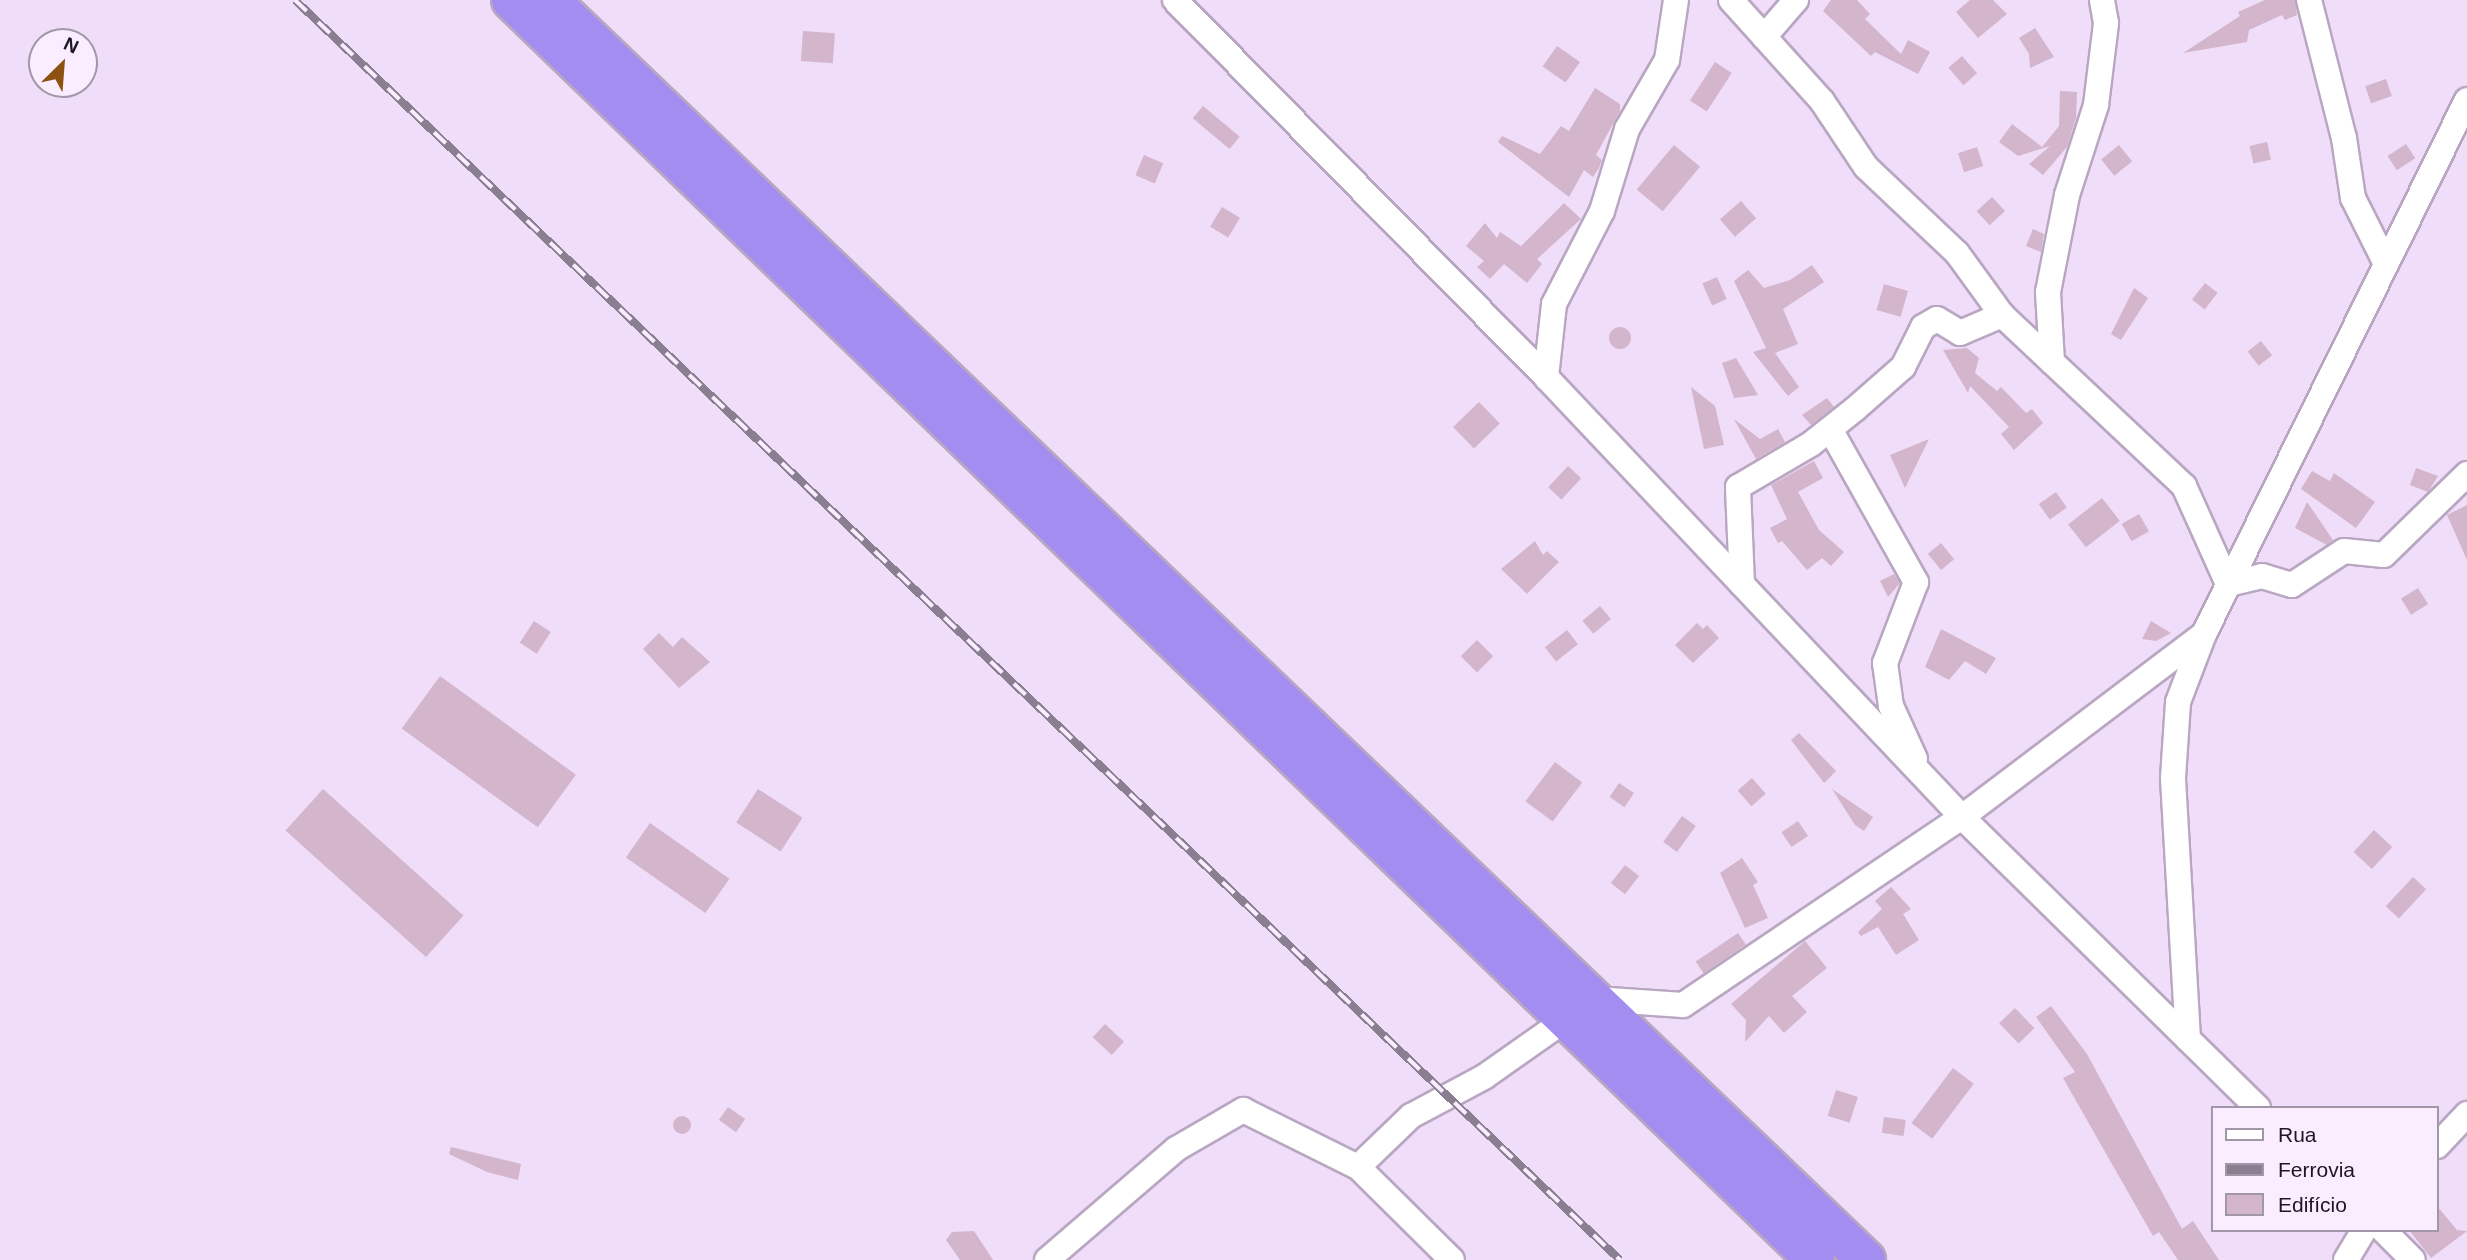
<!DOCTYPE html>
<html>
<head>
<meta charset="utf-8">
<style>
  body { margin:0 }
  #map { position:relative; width:2467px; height:1260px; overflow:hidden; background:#f0ddf9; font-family:Arial,sans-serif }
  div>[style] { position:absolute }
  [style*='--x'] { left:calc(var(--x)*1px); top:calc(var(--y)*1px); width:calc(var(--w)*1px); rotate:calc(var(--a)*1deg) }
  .building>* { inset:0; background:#d3b6cb; transform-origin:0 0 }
  .round { border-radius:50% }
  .roads { filter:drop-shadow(2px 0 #b9a7c2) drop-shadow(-2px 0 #b9a7c2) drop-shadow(0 2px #b9a7c2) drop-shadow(0 -2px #b9a7c2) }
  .street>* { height:24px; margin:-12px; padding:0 12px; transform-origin:12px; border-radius:12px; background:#fff }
  .highway>* { height:38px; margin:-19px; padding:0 19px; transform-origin:19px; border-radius:19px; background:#a48df0 }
  .rail>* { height:8px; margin-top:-4px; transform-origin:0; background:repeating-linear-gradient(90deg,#f9edff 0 16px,#8a7e91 0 32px); box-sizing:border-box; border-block:2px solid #8a7e91 }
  span { translate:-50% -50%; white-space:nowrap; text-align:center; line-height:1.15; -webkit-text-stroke:5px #f9edff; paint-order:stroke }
  .legend { position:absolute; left:2211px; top:1106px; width:228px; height:126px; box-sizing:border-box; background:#f9edff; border:2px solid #a197a6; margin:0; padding:9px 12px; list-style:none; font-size:21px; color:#1d1721 }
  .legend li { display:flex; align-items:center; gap:14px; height:35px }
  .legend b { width:35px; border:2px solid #a197a6 }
  .north { position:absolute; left:28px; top:28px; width:70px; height:70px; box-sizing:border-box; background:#f9edff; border:2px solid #a197a6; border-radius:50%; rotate:25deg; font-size:19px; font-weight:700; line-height:28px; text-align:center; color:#1d1721 }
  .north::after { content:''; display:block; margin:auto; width:24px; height:32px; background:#8d520f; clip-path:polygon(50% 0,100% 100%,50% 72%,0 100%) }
</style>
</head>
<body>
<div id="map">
  <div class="building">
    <div style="clip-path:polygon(1831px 0,1857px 0,1870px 14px,1865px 19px,1901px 54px,1908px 40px,1930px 52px,1918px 74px,1875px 52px,1871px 56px,1823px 11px)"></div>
    <div style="clip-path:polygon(1970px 0,1993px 0,2007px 14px,1978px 38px,1956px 12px)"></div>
    <div style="clip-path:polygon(2265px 0,2295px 0,2297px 15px,2285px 20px,2282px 15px,2249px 30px,2247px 42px,2183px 53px,2240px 16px,2238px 12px)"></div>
    <div style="clip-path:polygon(2035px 28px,2054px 57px,2030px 68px,2029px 54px,2019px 38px)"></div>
    <div style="left:803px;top:31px;width:32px;height:30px;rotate:4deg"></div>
    <div style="left:1557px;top:46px;width:28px;height:25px;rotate:35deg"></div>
    <div style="left:1962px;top:56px;width:23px;height:18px;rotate:49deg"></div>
    <div style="left:1715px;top:62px;width:20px;height:46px;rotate:33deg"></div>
    <div style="left:2386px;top:79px;width:18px;height:22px;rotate:71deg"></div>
    <div style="clip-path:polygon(1595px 88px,1620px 104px,1620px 111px,1596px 155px,1602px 160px,1599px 168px,1593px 177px,1584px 170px,1569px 197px,1498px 142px,1502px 136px,1540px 154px,1561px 126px,1569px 131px)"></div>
    <div style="clip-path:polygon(2060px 91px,2077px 92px,2076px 118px,2067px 147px,2043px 175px,2029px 164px,2050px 146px,2018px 156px,1999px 142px,2012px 124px,2042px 147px,2059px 126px)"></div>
    <div style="left:1203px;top:106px;width:48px;height:16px;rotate:40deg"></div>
    <div style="left:2267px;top:142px;width:18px;height:18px;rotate:77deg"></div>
    <div style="left:2406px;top:144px;width:17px;height:22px;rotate:57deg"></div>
    <div style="left:1674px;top:145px;width:34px;height:58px;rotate:40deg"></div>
    <div style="left:2119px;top:145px;width:21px;height:23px;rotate:51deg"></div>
    <div style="left:1977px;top:147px;width:20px;height:20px;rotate:72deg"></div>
    <div style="left:1144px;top:155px;width:21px;height:22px;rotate:23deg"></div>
    <div style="left:1992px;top:197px;width:19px;height:21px;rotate:47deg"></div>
    <div style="left:1741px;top:201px;width:23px;height:28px;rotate:49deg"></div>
    <div style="clip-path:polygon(1564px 203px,1581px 219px,1537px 259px,1542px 264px,1527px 283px,1504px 264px,1490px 279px,1477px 267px,1484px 261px,1466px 246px,1485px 223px,1497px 238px,1500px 232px,1521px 246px)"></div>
    <div style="left:1222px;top:207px;width:21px;height:23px;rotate:31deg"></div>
    <div style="clip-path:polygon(2033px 229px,2044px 234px,2041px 252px,2026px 246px)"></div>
    <div style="clip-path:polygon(1812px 265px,1824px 282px,1783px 309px,1798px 344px,1775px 353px,1799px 387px,1788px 396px,1753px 352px,1766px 348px,1734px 281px,1748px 270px,1764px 288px,1790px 280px)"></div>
    <div style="left:1717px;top:277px;width:24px;height:16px;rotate:66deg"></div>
    <div style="left:2205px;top:283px;width:16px;height:21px;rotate:38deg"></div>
    <div style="left:1884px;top:284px;width:25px;height:27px;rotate:16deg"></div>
    <div style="clip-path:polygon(2134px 288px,2148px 298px,2121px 340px,2111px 334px)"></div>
    <div class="round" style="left:1609px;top:327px;width:22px;height:22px"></div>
    <div style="left:2261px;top:341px;width:18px;height:17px;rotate:52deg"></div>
    <div style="clip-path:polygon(1967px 348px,1979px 358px,1975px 373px,1997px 391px,2001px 387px,2026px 413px,2032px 409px,2043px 423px,2014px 450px,2001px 434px,2009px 427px,1970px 386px,1968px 393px,1943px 350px)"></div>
    <div style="clip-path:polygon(1736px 358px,1758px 395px,1734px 398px,1722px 363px)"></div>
    <div style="clip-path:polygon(1691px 387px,1715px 406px,1724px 445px,1704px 449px)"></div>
    <div style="clip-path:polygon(1827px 398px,1834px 407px,1811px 425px,1802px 415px)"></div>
    <div style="left:1479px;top:402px;width:30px;height:36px;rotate:46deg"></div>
    <div style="clip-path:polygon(1734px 419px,1760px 439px,1778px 429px,1785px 442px,1756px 459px)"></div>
    <div style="clip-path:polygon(1929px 439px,1905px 488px,1890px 455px)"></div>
    <div style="clip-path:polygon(1814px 461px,1823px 478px,1798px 492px,1819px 530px,1844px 552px,1831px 566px,1822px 558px,1807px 570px,1782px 541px,1778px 543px,1770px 528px,1787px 519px,1771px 485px)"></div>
    <div style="left:1568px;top:466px;width:18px;height:29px;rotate:43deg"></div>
    <div style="clip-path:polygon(2416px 468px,2438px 476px,2428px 492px,2410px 485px)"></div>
    <div style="clip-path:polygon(2312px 471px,2330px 481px,2334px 473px,2375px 502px,2356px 528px,2301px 489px)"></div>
    <div style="left:2056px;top:492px;width:19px;height:21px;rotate:55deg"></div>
    <div style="left:2102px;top:498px;width:29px;height:43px;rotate:52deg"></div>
    <div style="clip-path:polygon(2307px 502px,2333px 540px,2327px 545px,2295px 528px)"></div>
    <div style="clip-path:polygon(2467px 505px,2467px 560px,2447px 515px)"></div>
    <div style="left:2139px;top:514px;width:20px;height:20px;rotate:60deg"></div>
    <div style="clip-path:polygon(1535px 541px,1543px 555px,1547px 551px,1559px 562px,1527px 594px,1501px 569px)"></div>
    <div style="left:1941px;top:543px;width:21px;height:17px;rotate:51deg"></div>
    <div style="clip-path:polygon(1894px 574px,1900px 583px,1888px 597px,1880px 581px)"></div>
    <div style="left:2418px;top:588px;width:19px;height:20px;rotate:58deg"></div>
    <div style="left:1600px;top:606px;width:17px;height:23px;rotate:50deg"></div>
    <div style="left:534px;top:621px;width:20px;height:26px;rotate:33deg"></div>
    <div style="clip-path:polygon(2151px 621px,2171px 633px,2156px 641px,2142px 639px)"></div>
    <div style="clip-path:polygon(1697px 623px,1703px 629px,1707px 625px,1719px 638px,1693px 663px,1675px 645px)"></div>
    <div style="clip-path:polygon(1941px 629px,1996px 658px,1986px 674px,1965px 661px,1949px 680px,1925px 667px)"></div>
    <div style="left:1567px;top:630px;width:18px;height:28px;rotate:52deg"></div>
    <div style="clip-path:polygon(659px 633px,673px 647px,682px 637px,710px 662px,679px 688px,643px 649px)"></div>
    <div style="left:1477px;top:640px;width:23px;height:23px;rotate:45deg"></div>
    <div style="left:440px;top:676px;width:168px;height:65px;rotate:36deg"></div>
    <div style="clip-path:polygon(1799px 733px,1836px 771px,1824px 783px,1791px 740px)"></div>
    <div style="left:1555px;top:762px;width:34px;height:49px;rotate:37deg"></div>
    <div style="left:1752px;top:778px;width:21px;height:19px;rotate:49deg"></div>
    <div style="left:1619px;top:783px;width:18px;height:17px;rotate:34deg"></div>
    <div style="left:323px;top:789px;width:189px;height:56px;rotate:42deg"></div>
    <div style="left:758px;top:789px;width:53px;height:40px;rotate:33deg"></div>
    <div style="clip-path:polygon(1832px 789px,1873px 817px,1864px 831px,1855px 825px)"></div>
    <div style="left:1682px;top:816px;width:17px;height:32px;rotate:36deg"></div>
    <div style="left:1798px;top:821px;width:18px;height:20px;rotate:56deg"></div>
    <div style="left:650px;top:823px;width:97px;height:42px;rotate:35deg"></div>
    <div style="left:2374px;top:830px;width:25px;height:30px;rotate:43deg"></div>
    <div style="clip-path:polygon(1742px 858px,1758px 882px,1753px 885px,1768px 918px,1745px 928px,1720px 873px)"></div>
    <div style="left:1625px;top:865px;width:18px;height:23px;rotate:38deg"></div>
    <div style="left:2413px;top:877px;width:18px;height:40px;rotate:43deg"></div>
    <div style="clip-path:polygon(1891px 887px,1911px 909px,1903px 914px,1919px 940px,1896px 955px,1878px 927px,1861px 936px,1858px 932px,1882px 909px,1875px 901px)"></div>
    <div style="left:1738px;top:933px;width:14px;height:51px;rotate:56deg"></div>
    <div style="clip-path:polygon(1805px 941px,1827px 968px,1792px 996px,1807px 1012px,1784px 1033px,1769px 1016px,1745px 1042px,1746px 1020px,1731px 1004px)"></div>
    <div style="clip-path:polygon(2051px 1006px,2087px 1054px,2182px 1229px,2193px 1221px,2219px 1260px,2178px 1260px,2159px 1232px,2153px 1236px,2063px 1078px,2075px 1072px,2036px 1017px)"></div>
    <div style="left:2015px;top:1008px;width:28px;height:22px;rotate:46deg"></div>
    <div style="left:1105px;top:1024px;width:26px;height:18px;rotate:43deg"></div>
    <div style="left:1953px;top:1068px;width:26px;height:69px;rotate:37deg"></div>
    <div style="left:1836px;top:1090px;width:23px;height:27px;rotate:18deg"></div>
    <div style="left:728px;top:1107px;width:21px;height:16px;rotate:35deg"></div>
    <div class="round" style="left:673px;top:1116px;width:18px;height:18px"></div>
    <div style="left:1884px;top:1117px;width:22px;height:16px;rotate:8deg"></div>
    <div style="clip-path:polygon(451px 1147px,521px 1164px,518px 1180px,487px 1172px,449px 1154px)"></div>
    <div style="clip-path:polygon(2437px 1206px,2457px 1230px,2467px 1231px,2431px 1258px,2409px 1230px,2437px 1230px)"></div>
    <div style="clip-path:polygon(974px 1231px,993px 1260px,960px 1260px,946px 1240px,952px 1232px)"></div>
  </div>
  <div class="roads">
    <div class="street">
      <div style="--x:1175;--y:0;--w:529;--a:45.46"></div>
      <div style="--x:1546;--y:377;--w:606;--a:46.61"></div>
      <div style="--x:1962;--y:817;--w:415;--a:44.5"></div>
      <div style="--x:1731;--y:0;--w:136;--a:48"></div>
      <div style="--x:1822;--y:101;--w:79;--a:56.3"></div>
      <div style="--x:1866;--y:167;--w:125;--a:43.4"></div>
      <div style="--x:1957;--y:253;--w:77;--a:54"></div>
      <div style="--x:2002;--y:315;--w:250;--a:43.2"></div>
      <div style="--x:2184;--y:486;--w:107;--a:65.8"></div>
      <div style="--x:2228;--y:584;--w:35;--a:-13"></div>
      <div style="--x:2262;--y:576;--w:31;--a:17"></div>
      <div style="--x:2292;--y:585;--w:62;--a:-33.2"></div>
      <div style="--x:2344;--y:551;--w:40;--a:5.7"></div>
      <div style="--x:2384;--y:555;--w:116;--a:-44.3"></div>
      <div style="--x:2309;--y:0;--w:142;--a:75.8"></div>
      <div style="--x:2344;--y:138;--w:61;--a:81.5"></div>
      <div style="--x:2353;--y:198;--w:74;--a:63.4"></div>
      <div style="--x:1764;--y:37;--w:49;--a:-49.1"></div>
      <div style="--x:2052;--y:362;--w:70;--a:-93.3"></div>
      <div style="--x:2048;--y:292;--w:99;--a:-78.9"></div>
      <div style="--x:2067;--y:195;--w:95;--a:-72.1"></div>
      <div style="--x:2096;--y:105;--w:83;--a:-83"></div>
      <div style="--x:2106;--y:23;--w:23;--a:-100"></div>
      <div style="--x:1546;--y:377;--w:73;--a:-83.7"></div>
      <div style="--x:1554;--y:304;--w:105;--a:-62.7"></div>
      <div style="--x:1602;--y:211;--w:86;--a:-73"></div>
      <div style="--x:1627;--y:129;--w:80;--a:-59.9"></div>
      <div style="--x:1667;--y:60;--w:61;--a:-81.5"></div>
      <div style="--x:1830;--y:429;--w:176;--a:60.7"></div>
      <div style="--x:1916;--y:582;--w:87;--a:110.9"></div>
      <div style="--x:1885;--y:663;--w:43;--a:82.1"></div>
      <div style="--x:1891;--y:706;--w:58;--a:65.6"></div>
      <div style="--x:1742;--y:584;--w:97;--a:-92.4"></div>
      <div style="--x:1738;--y:487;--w:85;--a:-30.5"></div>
      <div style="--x:1811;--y:444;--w:56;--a:-38.5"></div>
      <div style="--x:1855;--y:409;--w:64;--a:-41.2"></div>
      <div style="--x:1903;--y:367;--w:45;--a:-63.4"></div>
      <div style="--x:1923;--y:327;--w:16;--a:-30"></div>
      <div style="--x:1937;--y:319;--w:27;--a:31"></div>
      <div style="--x:1960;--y:333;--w:46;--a:-23.2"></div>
      <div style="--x:2188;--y:1039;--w:261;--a:-93.3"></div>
      <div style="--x:2173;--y:778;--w:76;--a:-86.2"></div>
      <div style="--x:2178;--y:702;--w:73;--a:-69.1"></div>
      <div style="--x:2204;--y:634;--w:595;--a:-63.78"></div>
      <div style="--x:2437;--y:1146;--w:44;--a:-46.8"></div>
      <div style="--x:1358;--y:1167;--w:74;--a:-43.9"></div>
      <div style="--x:1411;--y:1116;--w:83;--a:-28.1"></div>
      <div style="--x:1484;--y:1077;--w:136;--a:-35.1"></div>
      <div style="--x:1595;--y:999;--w:88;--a:3.9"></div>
      <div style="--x:1683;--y:1005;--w:336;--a:-34"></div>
      <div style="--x:1962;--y:817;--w:303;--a:-37.1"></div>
      <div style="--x:2383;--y:1230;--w:42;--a:45"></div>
      <div style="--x:1047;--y:1260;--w:170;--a:-40.7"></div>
      <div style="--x:1176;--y:1149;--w:78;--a:-30.2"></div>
      <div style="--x:1243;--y:1110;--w:128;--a:26.4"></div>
      <div style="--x:1358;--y:1167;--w:132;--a:44.7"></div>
      <div style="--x:2346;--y:1260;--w:35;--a:-59"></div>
    </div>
    <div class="highway">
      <div style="--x:511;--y:0;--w:1813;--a:44.02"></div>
      <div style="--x:550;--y:0;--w:1822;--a:43.75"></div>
    </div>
  </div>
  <div class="rail">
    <div style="--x:295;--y:0;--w:1828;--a:43.56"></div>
  </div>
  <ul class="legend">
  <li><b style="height:9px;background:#fff"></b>Rua</li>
  <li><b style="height:9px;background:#8a7e91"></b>Ferrovia</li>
  <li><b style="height:19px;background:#d3b6cb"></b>Edifício</li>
  </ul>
  <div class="north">N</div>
</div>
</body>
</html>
